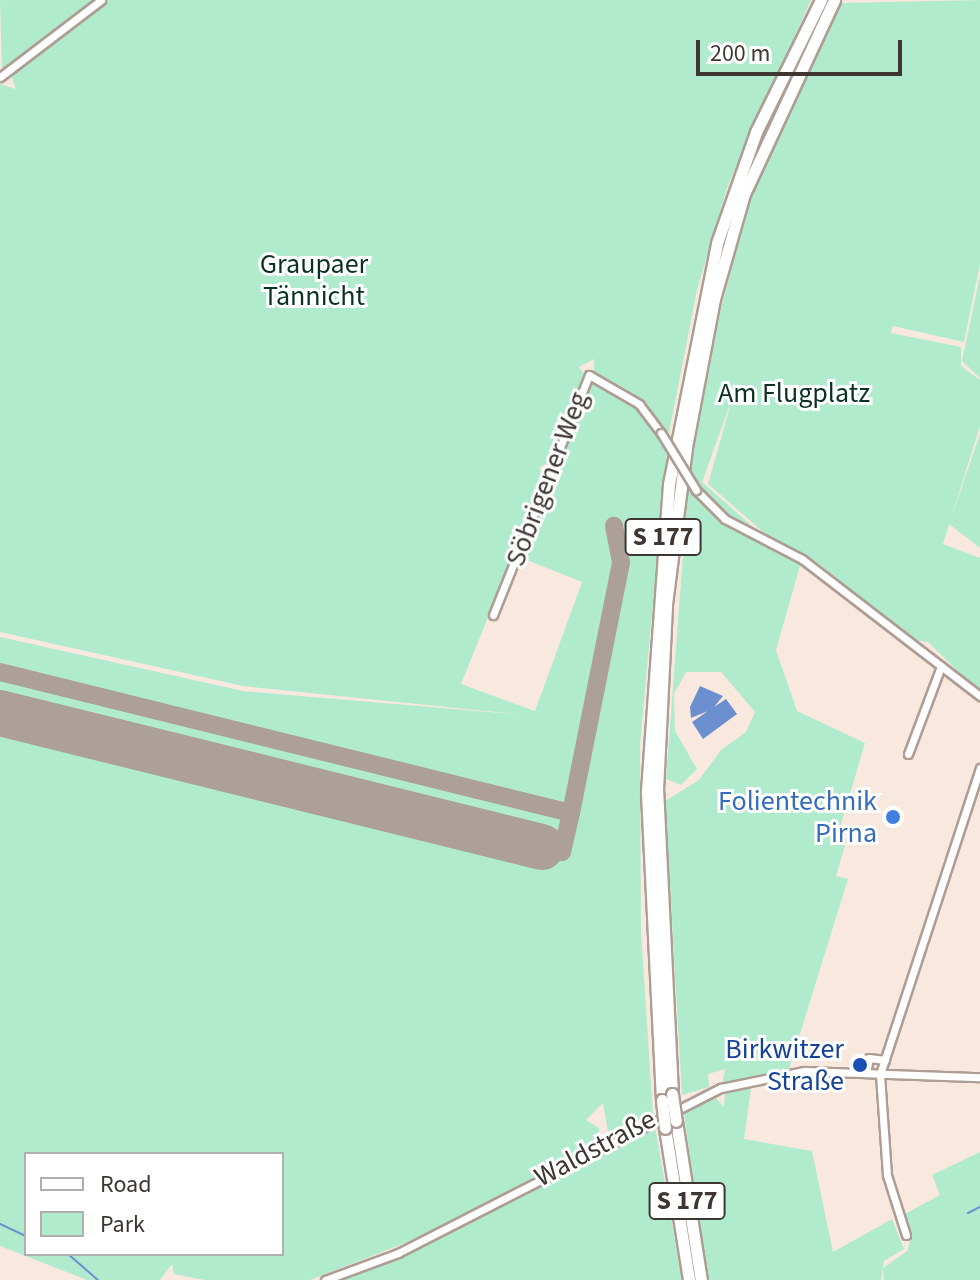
<!DOCTYPE html>
<html>
<head>
<meta charset="utf-8">
<style>
  body { margin:0 }
  #map { position:relative; width:980px; height:1280px; overflow:hidden; background:#f9e8de; font-family:"Source Sans 3",sans-serif }
  div>[style] { position:absolute }
  [style*='--x'] { left:calc(var(--x)*1px); top:calc(var(--y)*1px); width:calc(var(--w)*1px); rotate:calc(var(--a)*1deg) }
  .green>* { inset:0; background:#b1ebcd }
  .water>* { inset:0; background:#6b8fcf }
  .stream>* { height:2px; margin:-1px; padding:0 1px; transform-origin:1px; border-radius:1px; background:#6b8fcf }
  .taxiway>* { height:18px; margin:-9px; padding:0 9px; transform-origin:9px; border-radius:9px; background:#aca098 }
  .runway>* { height:46px; margin:-23px; padding:0 23px; transform-origin:23px; border-radius:23px; background:#aca098 }
  .roads { filter:drop-shadow(2px 0 #ad9d94) drop-shadow(-2px 0 #ad9d94) drop-shadow(0 2px #ad9d94) drop-shadow(0 -2px #ad9d94) }
  .minor>* { height:7px; margin:-3.5px; padding:0 3.5px; transform-origin:3.5px; border-radius:3.5px; background:#fff }
  .highway>* { height:11px; margin:-5.5px; padding:0 5.5px; transform-origin:5.5px; border-radius:5.5px; background:#fff }
  .bridges { filter:drop-shadow(2px 0 #ad9d94) drop-shadow(-2px 0 #ad9d94) drop-shadow(0 2px #ad9d94) drop-shadow(0 -2px #ad9d94) }
  .minor-bridge>* { height:7px; margin:-3.5px; padding:0 3.5px; transform-origin:3.5px; border-radius:3.5px; background:#fff }
  .highway-bridge>* { height:11px; margin:-5.5px; padding:0 5.5px; transform-origin:5.5px; border-radius:5.5px; background:#fff }
  .dots>* { width:22px; height:22px; translate:-50% -50%; box-sizing:border-box; border:4px solid #fff; border-radius:50% }
  span { translate:-50% -50%; white-space:nowrap; text-align:center; line-height:1.15; -webkit-text-stroke:6px #fff; paint-order:stroke }
  .shield-label span { padding:2px 6px; background:#fff; border:2px solid; border-radius:6px; -webkit-text-stroke-width:0 }
  .shield-label { font-size:26px; color:#3d3632; font-weight:700 }
  .park-label { font-size:28px; color:#0a3222 }
  .street-label { font-size:28px; color:#3d3632 }
  .shop-label { font-size:28px; color:#366cbe }
  .right { translate:-100% -50%; text-align:right }
  .transit-label { font-size:28px; color:#164399 }
  .legend { position:absolute; left:24px; top:1152px; width:260px; height:104px; box-sizing:border-box; background:#fff; border:2px solid #b1afad; margin:0; padding:10px 14px; list-style:none; font-size:24px; color:#3d3632 }
  .legend li { display:flex; align-items:center; gap:16px; height:40px }
  .legend b { width:40px; border:2px solid #b1afad }
  .scale { position:absolute; left:696px; top:40px; width:206px; height:36px; box-sizing:border-box; border:4px solid #3d3632; border-top:0; padding-left:10px; font-size:24px; line-height:28px; white-space:nowrap; color:#3d3632; -webkit-text-stroke:6px #fff; paint-order:stroke }
</style>
</head>
<body>
<div id="map">
  <div class="green">
    <div style="clip-path:polygon(0 0,94px 0,2px 71px)"></div>
    <div style="clip-path:polygon(evenodd,109px 0,811px 0,728px 185px,697px 290px,669px 433px,626px 389px,594px 372px,594px 359px,579px 367px,584px 374px,550px 462px,540px 467px,543px 481px,461px 684px,535px 711px,582px 582px,519px 557px,592px 380px,637px 405px,667px 450px,640px 745px,641px 932px,653px 1114px,608px 1132px,603px 1103px,586px 1120px,599px 1128px,599px 1142px,433px 1232px,310px 1280px,204px 1280px,174px 1274px,172px 1264px,160px 1280px,87px 1280px,0 1246px,0 637px,243px 691px,525px 715px,243px 686px,0 632px,0 84px,16px 89px,11px 75px,109px 0,26px 1154px,282px 1154px,282px 1254px,26px 1254px,26px 1154px)"></div>
    <div style="clip-path:polygon(980px 0,980px 264px,964px 342px,893px 326px,891px 333px,961px 347px,961px 366px,980px 380px,980px 426px,943px 544px,980px 558px,980px 693px,928px 642px,914px 640px,818px 563px,769px 537px,708px 484px,732px 399px,702px 482px,760px 533px,728px 518px,689px 472px,710px 350px,751px 195px,841px 3px)"></div>
    <div style="clip-path:polygon(980px 275px,980px 378px,962px 361px)"></div>
    <div style="clip-path:polygon(980px 434px,980px 548px,949px 524px)"></div>
    <div style="clip-path:polygon(688px 489px,736px 530px,801px 562px,776px 650px,797px 711px,865px 743px,839px 831px,847px 839px,836px 876px,848px 879px,789px 1069px,722px 1085px,725px 1069px,708px 1074px,709px 1087px,682px 1095px,665px 801px,699px 780px,721px 750px,746px 732px,755px 712px,721px 672px,686px 672px,674px 694px,675px 731px,697px 769px,681px 785px,666px 779px)"></div>
    <div style="clip-path:polygon(741px 1087px,751px 1089px,744px 1139px,812px 1151px,833px 1252px,892px 1219px,904px 1249px,884px 1261px,881px 1280px,707px 1280px,683px 1106px,713px 1095px,724px 1107px,725px 1091px)"></div>
    <div style="clip-path:polygon(654px 1121px,682px 1280px,337px 1280px,403px 1257px)"></div>
    <div style="clip-path:polygon(980px 1152px,980px 1280px,884px 1280px,883px 1268px,907px 1251px,912px 1236px,903px 1215px,940px 1195px,932px 1175px)"></div>
  </div>
  <div class="water">
    <div style="clip-path:polygon(700px 686px,723px 696px,714px 707px,726px 699px,737px 714px,703px 739px,692px 722px,708px 711px,691px 718px,690px 707px)"></div>
  </div>
  <div class="stream">
    <div style="--x:968;--y:1213;--w:13;--a:-27"></div>
    <div style="--x:0;--y:1224;--w:29;--a:25"></div>
    <div style="--x:68;--y:1254;--w:40;--a:41"></div>
  </div>
  <div class="taxiway">
    <div style="--x:0;--y:672;--w:588;--a:13.87"></div>
    <div style="--x:571;--y:813;--w:40;--a:103"></div>
    <div style="--x:562;--y:852;--w:21;--a:-166"></div>
    <div style="--x:571;--y:813;--w:256;--a:-78.7"></div>
    <div style="--x:621;--y:562;--w:37;--a:-101"></div>
  </div>
  <div class="runway">
    <div style="--x:0;--y:713;--w:558;--a:13.89"></div>
  </div>
  <div class="roads">
    <div class="minor">
      <div style="--x:0;--y:77;--w:127;--a:-37.3"></div>
      <div style="--x:696;--y:490;--w:41;--a:45"></div>
      <div style="--x:725;--y:519;--w:87;--a:27.5"></div>
      <div style="--x:802;--y:559;--w:225;--a:37.6"></div>
      <div style="--x:493;--y:615;--w:258;--a:-68.2"></div>
      <div style="--x:589;--y:375;--w:58;--a:30.1"></div>
      <div style="--x:639;--y:404;--w:36;--a:53"></div>
      <div style="--x:908;--y:754;--w:94;--a:-69.4"></div>
      <div style="--x:866;--y:1073;--w:15;--a:-79"></div>
      <div style="--x:869;--y:1058;--w:16;--a:7"></div>
      <div style="--x:906;--y:1235;--w:63;--a:-107.6"></div>
      <div style="--x:887;--y:1175;--w:101;--a:-94"></div>
      <div style="--x:880;--y:1074;--w:322;--a:-71.9"></div>
      <div style="--x:325;--y:1280;--w:78;--a:-20.3"></div>
      <div style="--x:398;--y:1253;--w:363;--a:-27.1"></div>
      <div style="--x:721;--y:1088;--w:85;--a:-11.6"></div>
      <div style="--x:804;--y:1071;--w:176;--a:2"></div>
    </div>
    <div class="highway">
      <div style="--x:672;--y:1094;--w:304;--a:-92.8"></div>
      <div style="--x:657;--y:790;--w:186;--a:-87.2"></div>
      <div style="--x:666;--y:604;--w:158;--a:-82.7"></div>
      <div style="--x:686;--y:447;--w:151;--a:-79.3"></div>
      <div style="--x:714;--y:299;--w:109;--a:-74.1"></div>
      <div style="--x:744;--y:194;--w:214;--a:-65.1"></div>
      <div style="--x:662;--y:1100;--w:309;--a:-92.8"></div>
      <div style="--x:647;--y:791;--w:308;--a:-85.9"></div>
      <div style="--x:669;--y:484;--w:246;--a:-78.7"></div>
      <div style="--x:717;--y:243;--w:118;--a:-70.6"></div>
      <div style="--x:756;--y:132;--w:147;--a:-63.8"></div>
      <div style="--x:676;--y:1121;--w:161;--a:81.1"></div>
      <div style="--x:665;--y:1128;--w:154;--a:81"></div>
    </div>
  </div>
  <div class="bridges">
    <div class="minor-bridge">
      <div style="--x:661;--y:433;--w:67;--a:58.4"></div>
    </div>
    <div class="highway-bridge">
      <div style="--x:672;--y:1094;--w:27;--a:82"></div>
      <div style="--x:662;--y:1100;--w:28;--a:84"></div>
    </div>
  </div>
  <div class="dots">
    <div style="left:893px;top:817px;background:#3f7fe0"></div>
    <div style="left:860px;top:1065px;background:#1a4fb4"></div>
  </div>
  <div class="shield-label">
    <span style="left:663px;top:537px">S 177</span>
    <span style="left:687px;top:1201px">S 177</span>
  </div>
  <div class="park-label">
    <span style="left:314px;top:280px">Graupaer<br>Tännicht</span>
    <span style="left:794px;top:393px">Am Flugplatz</span>
  </div>
  <div class="street-label">
    <span style="left:547px;top:479px;rotate:-69deg">Söbrigener Weg</span>
    <span style="left:595px;top:1148px;rotate:-28deg">Waldstraße</span>
  </div>
  <div class="shop-label">
    <span class="right" style="left:877px;top:817px">Folientechnik<br>Pirna</span>
  </div>
  <div class="transit-label">
    <span class="right" style="left:844px;top:1065px">Birkwitzer<br>Straße</span>
  </div>
  <ul class="legend">
  <li><b style="height:10px;background:#fff"></b>Road</li>
  <li><b style="height:22px;background:#b1ebcd"></b>Park</li>
  </ul>
  <div class="scale">200 m</div>
</div>
</body>
</html>
